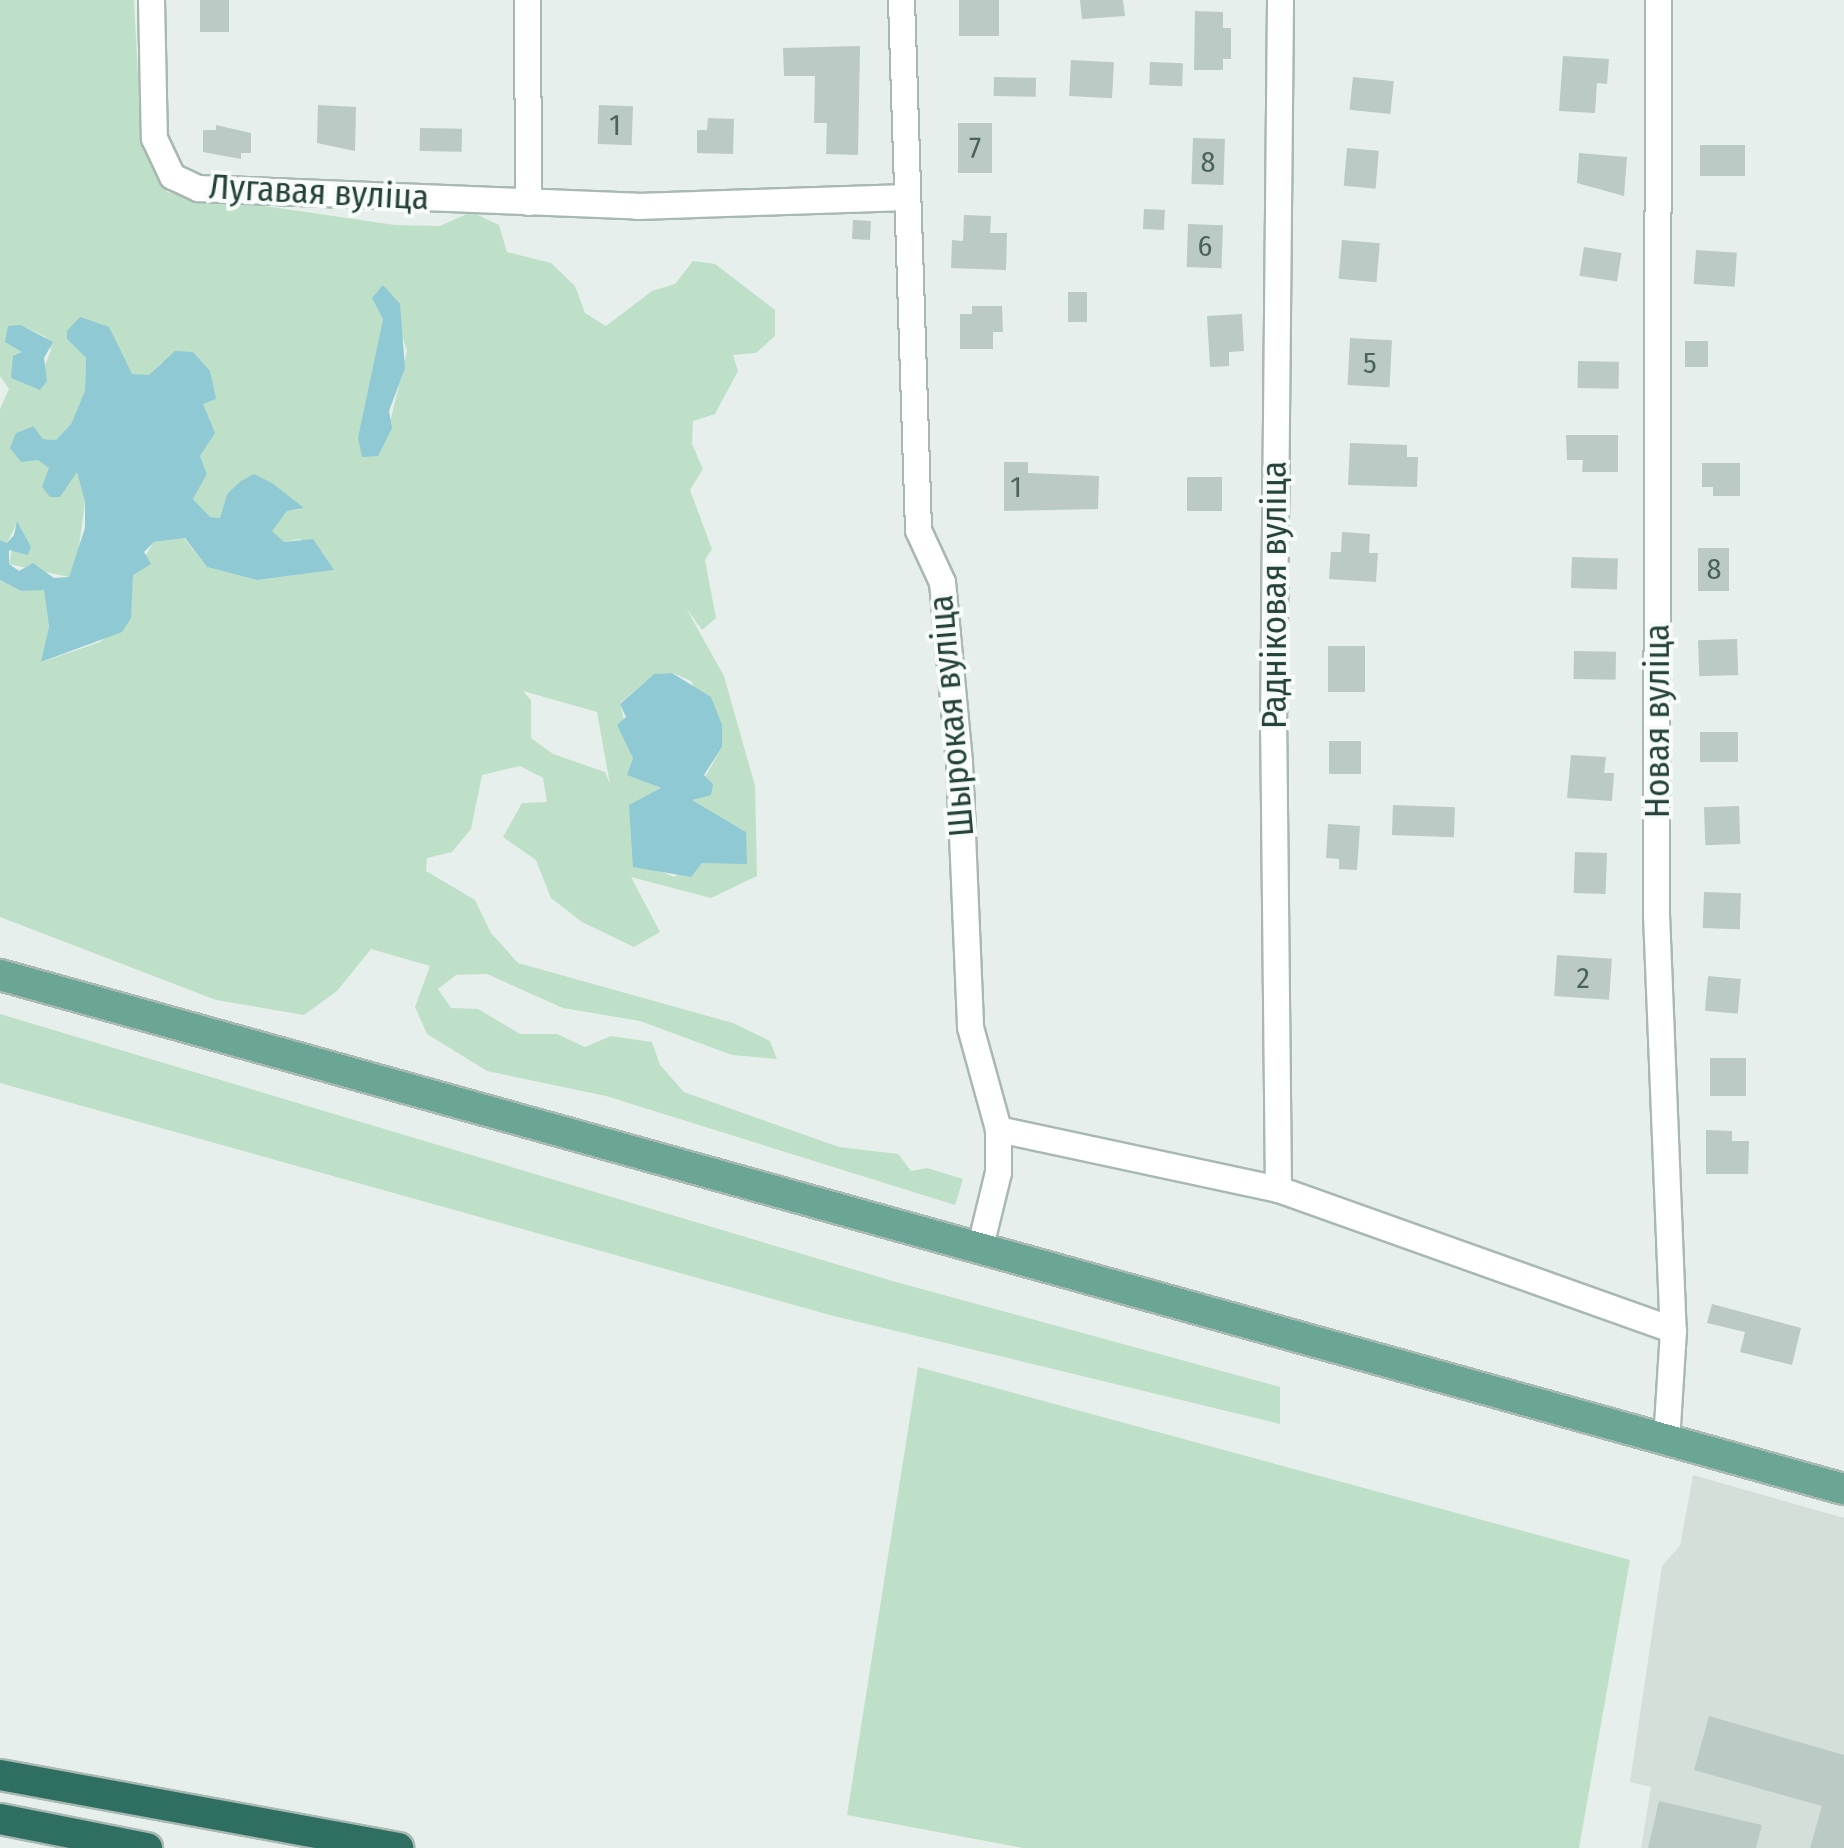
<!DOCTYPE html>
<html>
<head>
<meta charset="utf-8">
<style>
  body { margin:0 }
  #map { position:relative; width:1844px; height:1848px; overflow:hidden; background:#e6efeb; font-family:"Fira Sans Condensed",sans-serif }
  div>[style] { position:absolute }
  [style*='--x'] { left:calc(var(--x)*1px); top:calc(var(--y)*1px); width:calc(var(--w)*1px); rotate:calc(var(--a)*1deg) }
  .built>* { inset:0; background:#d4dfda }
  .green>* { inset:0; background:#bfe0c8 }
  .water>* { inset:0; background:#8ec9d4 }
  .building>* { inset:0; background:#bbcac4; transform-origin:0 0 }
  .roads { filter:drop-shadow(2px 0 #a8b8b2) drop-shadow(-2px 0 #a8b8b2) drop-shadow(0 2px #a8b8b2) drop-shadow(0 -2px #a8b8b2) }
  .minor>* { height:25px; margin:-12.5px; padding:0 12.5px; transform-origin:12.5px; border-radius:12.5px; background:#fff }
  .major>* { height:30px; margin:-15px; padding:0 15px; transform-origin:15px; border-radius:15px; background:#6aa596 }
  .highway>* { height:30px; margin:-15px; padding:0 15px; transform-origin:15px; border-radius:15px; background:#2f6f62 }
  span { translate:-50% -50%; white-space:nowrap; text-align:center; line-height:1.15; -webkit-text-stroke:8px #f7fbf9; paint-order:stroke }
  .number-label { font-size:30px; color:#4a645c }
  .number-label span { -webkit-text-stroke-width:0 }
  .street-label { font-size:35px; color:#24423a }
</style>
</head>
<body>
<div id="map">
  <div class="built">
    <div style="clip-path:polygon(1693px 1475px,1844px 1518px,1844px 1848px,1641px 1848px,1651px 1787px,1630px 1782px,1662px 1566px,1680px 1546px)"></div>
  </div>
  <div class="green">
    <div style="clip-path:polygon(evenodd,0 0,134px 0,141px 132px,167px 192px,395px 225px,440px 226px,471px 212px,499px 225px,507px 252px,551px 263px,575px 286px,585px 313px,606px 326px,652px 291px,675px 284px,693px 261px,715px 264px,775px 310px,775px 336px,756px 353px,733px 355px,738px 371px,715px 414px,693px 421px,692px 444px,703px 469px,690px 490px,712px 549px,705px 560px,716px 618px,702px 630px,686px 608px,724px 676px,755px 786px,757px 876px,711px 898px,631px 877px,660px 932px,634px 947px,582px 922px,551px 898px,536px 860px,503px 837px,522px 803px,547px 802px,543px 778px,520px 766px,482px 775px,471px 829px,452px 852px,427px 858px,426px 871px,475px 900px,491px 933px,518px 963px,733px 1023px,770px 1041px,777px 1059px,732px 1055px,640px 1021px,563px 1008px,487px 974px,456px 975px,438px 989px,451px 1008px,478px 1009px,520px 1034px,557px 1034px,585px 1047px,611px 1036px,652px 1042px,660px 1065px,684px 1092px,839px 1147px,898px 1154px,911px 1171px,927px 1168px,963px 1179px,955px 1205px,606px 1096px,487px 1071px,427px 1034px,415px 1007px,430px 966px,371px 949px,337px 991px,304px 1015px,216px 1000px,0 917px,0 580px,21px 591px,44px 589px,49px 628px,42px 662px,100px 642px,130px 618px,133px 575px,154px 542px,184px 538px,207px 567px,257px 580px,334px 570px,300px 539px,284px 542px,271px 531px,287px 511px,302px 509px,254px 474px,227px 494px,220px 518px,210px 517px,193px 499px,207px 474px,200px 456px,214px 433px,203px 404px,162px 362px,149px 376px,132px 374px,120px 354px,77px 325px,67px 339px,86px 358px,85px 392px,71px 424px,56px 440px,43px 439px,32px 426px,16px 433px,68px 482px,77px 471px,85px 502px,78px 554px,69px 577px,9px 564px,17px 523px,7px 543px,0 540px,0 409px,9px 389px,0 376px,0 0,378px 306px,396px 317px,407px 351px,387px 435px,362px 421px,383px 319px,378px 306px,0 0,21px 325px,46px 337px,51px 350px,42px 373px,16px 344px,21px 325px,0 0,673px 673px,691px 681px,722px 747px,692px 800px,746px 832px,674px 877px,655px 869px,663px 789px,628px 775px,633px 758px,620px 703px,654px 674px,673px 673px,0 0,523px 691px,597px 712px,610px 784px,605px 772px,553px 754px,531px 738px,531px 700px,523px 691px)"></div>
    <div style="clip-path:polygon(0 1014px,896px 1282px,1280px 1387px,1280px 1424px,830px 1315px,0 1083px)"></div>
    <div style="clip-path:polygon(918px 1367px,1630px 1560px,1579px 1848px,1023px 1848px,847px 1815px)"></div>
  </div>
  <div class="water">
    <div style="clip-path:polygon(383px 285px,400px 304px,405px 368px,389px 411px,392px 428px,378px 456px,362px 457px,358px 438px,383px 319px,372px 298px)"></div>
    <div style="clip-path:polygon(80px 317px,109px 327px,132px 374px,149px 375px,175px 351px,193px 352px,210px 371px,216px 399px,203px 404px,215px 433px,200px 456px,207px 474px,193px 499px,210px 517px,220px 518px,227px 494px,241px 481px,254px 474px,272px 483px,304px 508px,287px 511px,272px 531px,284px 542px,313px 539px,334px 570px,257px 580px,207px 567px,185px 538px,154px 542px,144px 552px,151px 564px,133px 575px,131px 618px,122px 632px,41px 662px,49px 627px,44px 590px,21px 591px,0 580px,0 540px,7px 543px,14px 535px,17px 521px,31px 547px,28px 555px,9px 550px,9px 564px,19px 571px,33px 563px,54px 578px,69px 577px,85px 528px,85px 502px,77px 472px,60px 497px,50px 497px,42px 487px,49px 468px,38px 460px,21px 462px,10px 448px,16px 433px,33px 426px,43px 439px,56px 440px,71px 424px,85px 391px,86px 358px,67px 339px,67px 331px)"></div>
    <div style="clip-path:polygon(21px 325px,53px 342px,44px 358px,47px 381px,40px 390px,11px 378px,13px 356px,22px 352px,5px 342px,8px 326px)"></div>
    <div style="clip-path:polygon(672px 673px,711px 697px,722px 725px,722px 747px,704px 775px,713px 784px,711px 795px,692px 800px,746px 832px,747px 864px,702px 863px,691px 877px,633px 867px,629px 805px,661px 788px,627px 775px,633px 758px,617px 725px,626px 717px,620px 704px,654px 674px)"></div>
  </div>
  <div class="building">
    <div style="left:200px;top:0;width:29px;height:32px"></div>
    <div style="left:959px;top:0;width:40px;height:36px"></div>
    <div style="clip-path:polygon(1080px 0,1123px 0,1125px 16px,1082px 19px)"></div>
    <div style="clip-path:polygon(1195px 11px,1223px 12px,1223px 28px,1231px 28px,1231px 59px,1223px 59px,1223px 70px,1194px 70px)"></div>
    <div style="clip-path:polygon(860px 46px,858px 155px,826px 154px,827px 123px,814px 123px,815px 76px,784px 76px,783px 48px)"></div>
    <div style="clip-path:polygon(1563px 56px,1609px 59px,1607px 84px,1597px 83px,1595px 113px,1559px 111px)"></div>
    <div style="left:1071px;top:60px;width:43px;height:36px;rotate:3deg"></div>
    <div style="left:1150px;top:62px;width:33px;height:23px;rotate:2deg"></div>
    <div style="left:994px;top:77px;width:42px;height:19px;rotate:1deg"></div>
    <div style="left:1353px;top:77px;width:41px;height:33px;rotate:6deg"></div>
    <div style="clip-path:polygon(318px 105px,356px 107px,355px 151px,317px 143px)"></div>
    <div style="left:599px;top:105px;width:34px;height:39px;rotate:2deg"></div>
    <div style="clip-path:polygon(708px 118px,734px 119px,733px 154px,697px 153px,697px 130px,707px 130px)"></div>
    <div style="left:958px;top:123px;width:34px;height:50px"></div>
    <div style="clip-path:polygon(216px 125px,251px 133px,251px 153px,241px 153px,241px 159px,203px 152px,203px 130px,216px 130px)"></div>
    <div style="left:420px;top:128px;width:42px;height:23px;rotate:1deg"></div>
    <div style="left:1193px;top:138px;width:32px;height:46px;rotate:2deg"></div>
    <div style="left:1700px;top:145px;width:45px;height:31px"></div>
    <div style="left:1347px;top:148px;width:32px;height:38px;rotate:5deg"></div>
    <div style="clip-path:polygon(1579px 153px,1627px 157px,1624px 196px,1577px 183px)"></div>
    <div style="left:1144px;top:209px;width:21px;height:20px;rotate:3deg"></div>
    <div style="clip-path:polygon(964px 215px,991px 216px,990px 233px,1007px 233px,1006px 270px,951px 268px,952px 240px,963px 241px)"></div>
    <div style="left:853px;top:220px;width:18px;height:19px;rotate:3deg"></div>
    <div style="left:1188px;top:224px;width:35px;height:43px;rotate:2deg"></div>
    <div style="left:1342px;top:240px;width:38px;height:39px;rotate:5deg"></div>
    <div style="left:1584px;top:247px;width:38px;height:29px;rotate:9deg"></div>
    <div style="left:1696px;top:250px;width:41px;height:34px;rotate:4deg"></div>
    <div style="left:1068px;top:292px;width:19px;height:30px"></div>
    <div style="clip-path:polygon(972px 306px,1002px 306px,1003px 332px,993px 332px,993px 349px,960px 349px,960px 314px,972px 314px)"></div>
    <div style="clip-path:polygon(1242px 314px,1244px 351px,1229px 352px,1229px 366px,1210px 367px,1207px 316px)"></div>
    <div style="left:1350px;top:338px;width:42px;height:47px;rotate:3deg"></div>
    <div style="left:1685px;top:341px;width:23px;height:26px"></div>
    <div style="left:1578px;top:361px;width:41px;height:27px;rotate:1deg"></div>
    <div style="clip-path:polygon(1566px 435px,1618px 435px,1618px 472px,1582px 472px,1583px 460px,1567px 460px)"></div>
    <div style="clip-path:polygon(1350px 443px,1407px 445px,1407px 457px,1418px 457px,1417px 487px,1348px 485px)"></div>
    <div style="clip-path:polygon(1004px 462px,1028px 462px,1028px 473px,1099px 476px,1098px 509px,1004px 511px)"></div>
    <div style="clip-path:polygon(1702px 463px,1740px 463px,1740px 496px,1713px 496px,1713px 487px,1702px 487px)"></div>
    <div style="left:1187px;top:477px;width:35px;height:34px"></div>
    <div style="clip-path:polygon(1342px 532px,1370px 534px,1369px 553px,1378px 553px,1376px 582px,1329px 579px,1331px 552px,1341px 552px)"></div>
    <div style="left:1698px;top:548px;width:31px;height:43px"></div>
    <div style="left:1572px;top:557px;width:46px;height:31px;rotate:2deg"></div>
    <div style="left:1737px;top:639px;width:36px;height:39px;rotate:88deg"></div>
    <div style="left:1328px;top:646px;width:37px;height:46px"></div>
    <div style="left:1574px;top:651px;width:42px;height:28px;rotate:1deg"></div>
    <div style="left:1700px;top:732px;width:38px;height:30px"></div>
    <div style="left:1329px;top:741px;width:32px;height:33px"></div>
    <div style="clip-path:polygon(1571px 755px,1606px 757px,1604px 773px,1614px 773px,1612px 801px,1567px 798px)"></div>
    <div style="left:1393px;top:805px;width:62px;height:30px;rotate:2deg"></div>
    <div style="left:1739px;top:806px;width:38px;height:35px;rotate:88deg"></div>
    <div style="clip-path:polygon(1328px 824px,1360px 826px,1357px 870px,1339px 869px,1339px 859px,1326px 858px)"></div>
    <div style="left:1575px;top:852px;width:32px;height:41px;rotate:2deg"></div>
    <div style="left:1704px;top:892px;width:37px;height:36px;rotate:2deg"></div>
    <div style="left:1557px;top:955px;width:55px;height:41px;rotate:4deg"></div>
    <div style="left:1708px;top:976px;width:33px;height:35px;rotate:5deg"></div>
    <div style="left:1710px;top:1058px;width:36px;height:38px"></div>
    <div style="clip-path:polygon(1706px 1130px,1732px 1131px,1732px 1141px,1749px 1141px,1748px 1174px,1706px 1174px)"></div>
    <div style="clip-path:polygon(1712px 1304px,1801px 1328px,1792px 1365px,1740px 1352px,1745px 1332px,1707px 1323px)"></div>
    <div style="clip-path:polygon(1709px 1716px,1844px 1755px,1844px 1848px,1810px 1848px,1822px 1806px,1694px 1770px)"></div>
    <div style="clip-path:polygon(1659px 1801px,1762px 1825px,1756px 1848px,1648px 1848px)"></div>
  </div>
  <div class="roads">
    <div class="minor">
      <div style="--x:151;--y:0;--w:138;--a:88.8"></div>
      <div style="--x:154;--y:138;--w:42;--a:64.7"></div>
      <div style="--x:172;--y:176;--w:29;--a:25"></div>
      <div style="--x:198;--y:188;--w:439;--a:2.3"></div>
      <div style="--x:637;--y:206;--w:270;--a:-1.9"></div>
      <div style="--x:527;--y:0;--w:202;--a:89.7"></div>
      <div style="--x:901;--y:0;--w:530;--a:88.16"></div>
      <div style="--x:918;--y:530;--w:57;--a:65.2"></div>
      <div style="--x:942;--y:582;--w:181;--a:84.6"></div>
      <div style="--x:959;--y:762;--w:265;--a:87.6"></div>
      <div style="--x:970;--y:1027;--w:106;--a:74.6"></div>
      <div style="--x:998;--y:1129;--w:43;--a:90"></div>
      <div style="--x:998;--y:1172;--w:80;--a:103.7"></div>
      <div style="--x:1658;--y:0;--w:914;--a:90.13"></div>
      <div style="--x:1656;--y:914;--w:416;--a:87.7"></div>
      <div style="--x:1673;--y:1330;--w:111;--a:93.6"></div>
      <div style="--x:998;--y:1129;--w:286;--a:12.1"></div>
      <div style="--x:1278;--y:1189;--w:419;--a:19.6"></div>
      <div style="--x:1278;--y:1189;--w:458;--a:-90.6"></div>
      <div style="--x:1273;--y:731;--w:731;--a:-89.45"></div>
    </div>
    <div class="major">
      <div style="--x:0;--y:975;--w:1914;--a:15.58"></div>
    </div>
    <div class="highway">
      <div style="--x:0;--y:1775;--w:405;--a:10.4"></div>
      <div style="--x:0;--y:1819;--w:150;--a:11.2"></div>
    </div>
  </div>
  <div class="number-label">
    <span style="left:615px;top:125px">1</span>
    <span style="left:975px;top:148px">7</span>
    <span style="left:1208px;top:162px">8</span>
    <span style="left:1205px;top:246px">6</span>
    <span style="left:1370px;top:363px">5</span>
    <span style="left:1016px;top:487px">1</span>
    <span style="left:1714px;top:569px">8</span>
    <span style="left:1583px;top:978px">2</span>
  </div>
  <div class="street-label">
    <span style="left:319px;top:192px;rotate:3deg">Лугавая вуліца</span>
    <span style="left:1274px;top:595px;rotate:-90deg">Радніковая вуліца</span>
    <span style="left:951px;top:716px;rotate:-95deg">Шырокая вуліца</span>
    <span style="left:1657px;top:721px;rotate:-90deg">Новая вуліца</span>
  </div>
</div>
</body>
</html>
